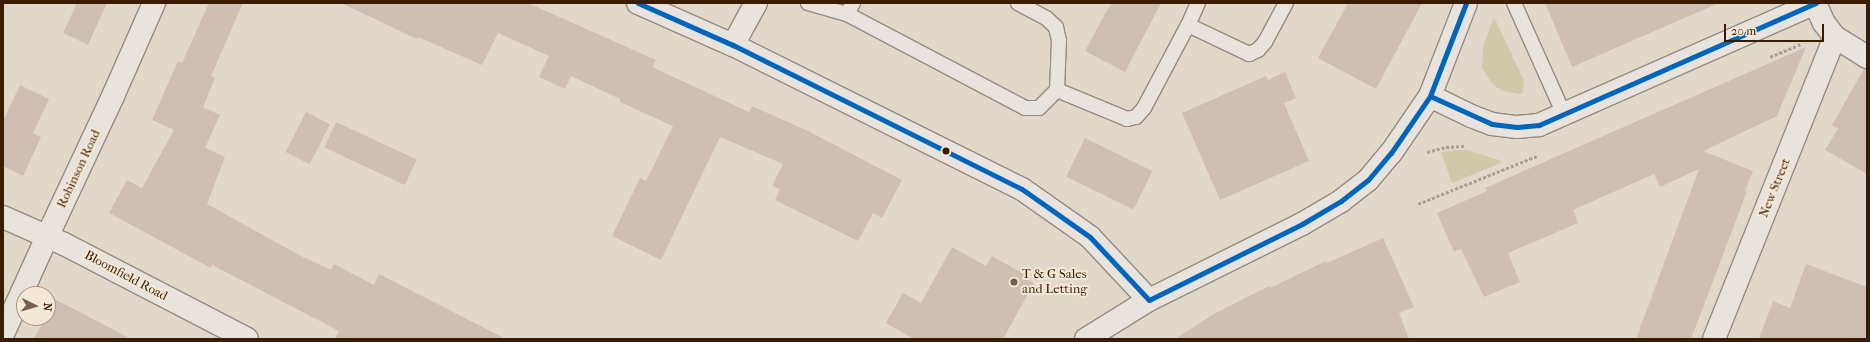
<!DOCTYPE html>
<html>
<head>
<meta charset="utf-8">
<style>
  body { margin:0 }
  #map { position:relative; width:1870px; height:342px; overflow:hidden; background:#e2d8ca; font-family:"IM FELL French Canon",serif }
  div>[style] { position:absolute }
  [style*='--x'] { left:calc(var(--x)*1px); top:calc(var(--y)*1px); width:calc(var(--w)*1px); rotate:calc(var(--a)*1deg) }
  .green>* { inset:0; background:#cecaa9 }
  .building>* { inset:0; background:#cebfb2; transform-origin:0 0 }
  .path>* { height:2.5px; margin-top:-1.25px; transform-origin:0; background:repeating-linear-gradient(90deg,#a69f97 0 3px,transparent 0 5px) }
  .roads { filter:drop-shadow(1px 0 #948b80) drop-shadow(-1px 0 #948b80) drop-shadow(0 1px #948b80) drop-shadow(0 -1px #948b80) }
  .service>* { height:14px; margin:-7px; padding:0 7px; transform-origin:7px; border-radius:7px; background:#e8e3dc }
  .minor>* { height:22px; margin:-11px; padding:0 11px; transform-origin:11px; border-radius:11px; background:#e8e3dc }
  .secondary>* { height:22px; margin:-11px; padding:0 11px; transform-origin:11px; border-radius:11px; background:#e8e3dc }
  .bus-1>* { height:5px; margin:-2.5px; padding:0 2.5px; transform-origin:2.5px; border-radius:2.5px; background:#0065bd }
  .dots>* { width:11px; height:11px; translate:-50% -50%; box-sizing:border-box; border:2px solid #f3e8d5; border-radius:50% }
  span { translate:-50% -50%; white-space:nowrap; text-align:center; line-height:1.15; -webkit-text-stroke:4px #f3e8d5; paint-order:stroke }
  .street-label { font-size:13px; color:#3a1c03 }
  .poi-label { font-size:13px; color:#3a1c03 }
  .left { translate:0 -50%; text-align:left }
  .frame { position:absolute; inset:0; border:4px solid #3a1c03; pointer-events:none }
  .north { position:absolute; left:16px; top:286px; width:40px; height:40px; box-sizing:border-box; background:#f3e8d5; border:1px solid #a99681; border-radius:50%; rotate:95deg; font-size:11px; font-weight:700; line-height:16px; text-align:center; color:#3a1c03 }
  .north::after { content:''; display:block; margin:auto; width:14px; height:18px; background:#755e49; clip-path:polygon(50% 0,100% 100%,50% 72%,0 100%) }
  .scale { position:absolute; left:1724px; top:24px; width:100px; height:18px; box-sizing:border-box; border:2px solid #3a1c03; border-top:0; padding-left:5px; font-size:12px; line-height:14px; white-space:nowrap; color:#3a1c03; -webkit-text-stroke:3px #f3e8d5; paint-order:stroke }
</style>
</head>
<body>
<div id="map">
  <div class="green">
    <div style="clip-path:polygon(1494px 17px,1524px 81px,1523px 93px,1520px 94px,1503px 91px,1493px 85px,1482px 68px,1483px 47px)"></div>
    <div style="clip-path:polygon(1456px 150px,1468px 150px,1499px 160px,1501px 163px,1452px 183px,1441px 152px)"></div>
  </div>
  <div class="building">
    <div style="clip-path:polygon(77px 3px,107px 3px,88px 45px,63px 33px)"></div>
    <div style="clip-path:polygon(209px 3px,243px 3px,211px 76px,215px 78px,203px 107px,220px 115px,205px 148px,225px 157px,207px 204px,299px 255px,331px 270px,334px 264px,374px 285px,379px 274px,506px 339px,335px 339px,339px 331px,212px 265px,211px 268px,109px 213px,127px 180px,142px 188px,174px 130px,152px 120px,178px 61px,182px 63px)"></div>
    <div style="clip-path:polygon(341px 3px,528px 3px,656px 60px,652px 67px,749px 112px,752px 106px,808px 131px,902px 180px,882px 218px,873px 213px,858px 241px,775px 200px,780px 189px,772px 186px,783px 164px,720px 137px,661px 260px,612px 236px,640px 178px,646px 181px,673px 126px,620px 102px,620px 99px,571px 76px,565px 89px,539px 77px,549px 56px,498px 33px,482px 65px,418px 37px,417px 39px)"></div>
    <div style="clip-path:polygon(1111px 3px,1161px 3px,1125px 72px,1085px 51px)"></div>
    <div style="clip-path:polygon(1348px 3px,1422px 3px,1376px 89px,1318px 58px)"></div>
    <div style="clip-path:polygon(1545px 3px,1719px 3px,1572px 67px)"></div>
    <div style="clip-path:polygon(1806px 47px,1777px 116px,1703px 151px,1753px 171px,1745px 191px,1747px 191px,1740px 210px,1691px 339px,1636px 339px,1699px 169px,1660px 187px,1654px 174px,1573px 210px,1578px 223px,1508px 253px,1520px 282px,1484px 297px,1461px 249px,1454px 252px,1437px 213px,1487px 191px,1485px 188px)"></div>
    <div style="clip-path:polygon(1864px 69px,1867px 69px,1867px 174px,1825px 150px,1838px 129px,1832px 125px)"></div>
    <div style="clip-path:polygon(1285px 72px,1296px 98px,1284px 103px,1309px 161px,1220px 200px,1182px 113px,1266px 76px,1268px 80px)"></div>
    <div style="clip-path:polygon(20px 85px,49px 99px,33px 133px,41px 137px,23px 176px,3px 166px,3px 121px)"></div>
    <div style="left:306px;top:112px;width:27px;height:45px;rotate:27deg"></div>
    <div style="left:336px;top:122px;width:89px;height:28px;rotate:25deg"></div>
    <div style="left:1085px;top:138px;width:75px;height:43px;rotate:26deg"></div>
    <div style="clip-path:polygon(1383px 238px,1414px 307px,1399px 313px,1409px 339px,1175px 339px,1214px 314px,1251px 295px,1270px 286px,1270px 288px,1326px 261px,1327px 263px)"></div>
    <div style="clip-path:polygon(952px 247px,986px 266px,992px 256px,1031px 278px,1030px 281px,1034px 283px,1003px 339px,914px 339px,886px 323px,903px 293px,921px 303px)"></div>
    <div style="clip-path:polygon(1806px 264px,1867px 287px,1867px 339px,1759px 339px,1773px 301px,1790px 308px)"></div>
    <div style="clip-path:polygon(54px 299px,76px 310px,131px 339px,34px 339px,45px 318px,48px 318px,48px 311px)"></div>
  </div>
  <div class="path">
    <div style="--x:1770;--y:57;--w:33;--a:-23"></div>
    <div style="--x:1427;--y:152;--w:20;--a:-15"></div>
    <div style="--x:1446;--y:147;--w:19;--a:-3"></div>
    <div style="--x:1418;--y:204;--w:128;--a:-22"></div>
  </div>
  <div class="roads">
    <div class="service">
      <div style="--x:808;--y:3;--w:41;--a:15.8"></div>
      <div style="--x:847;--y:14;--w:201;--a:27.8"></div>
      <div style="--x:1025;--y:108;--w:14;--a:0"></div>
      <div style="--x:1039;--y:108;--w:25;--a:-45"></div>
      <div style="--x:1057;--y:90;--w:49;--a:-87.7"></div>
      <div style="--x:1059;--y:41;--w:14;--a:-102"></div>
      <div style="--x:1056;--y:27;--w:13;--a:-138"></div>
      <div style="--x:1046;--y:18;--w:32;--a:-152"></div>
      <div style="--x:1198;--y:3;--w:24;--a:114"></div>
      <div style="--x:1188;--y:25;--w:68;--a:25.4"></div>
      <div style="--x:1249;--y:54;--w:10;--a:-24"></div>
      <div style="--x:1258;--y:50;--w:11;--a:-49"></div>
      <div style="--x:1265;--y:42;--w:44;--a:-61.7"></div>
      <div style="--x:1514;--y:3;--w:122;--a:65.8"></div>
      <div style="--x:847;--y:14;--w:13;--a:-61"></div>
      <div style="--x:1057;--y:90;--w:76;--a:22.5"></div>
      <div style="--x:1127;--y:119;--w:9;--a:-13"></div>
      <div style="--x:1136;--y:117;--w:12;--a:-48"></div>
      <div style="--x:1144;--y:108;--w:94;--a:-62.1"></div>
    </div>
    <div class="minor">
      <div style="--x:638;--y:3;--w:104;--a:23.9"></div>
      <div style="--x:733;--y:45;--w:323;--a:26.5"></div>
      <div style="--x:1022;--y:189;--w:83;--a:35.2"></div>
      <div style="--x:1090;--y:237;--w:86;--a:46.9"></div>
      <div style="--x:1815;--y:3;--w:22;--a:66"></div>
      <div style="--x:1824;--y:23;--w:18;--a:52"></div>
      <div style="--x:1835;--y:37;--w:38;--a:32"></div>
      <div style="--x:733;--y:45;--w:48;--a:-61.3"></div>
      <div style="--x:3;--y:217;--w:67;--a:23.9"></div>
      <div style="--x:64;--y:244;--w:206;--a:27.4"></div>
      <div style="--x:3;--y:334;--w:107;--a:-65.6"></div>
      <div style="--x:47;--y:237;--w:156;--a:-64.9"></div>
      <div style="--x:113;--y:96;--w:102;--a:-66.2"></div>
      <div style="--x:1714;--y:339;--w:325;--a:-68.2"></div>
    </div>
    <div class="secondary">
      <div style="--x:1430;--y:96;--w:46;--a:26"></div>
      <div style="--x:1471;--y:116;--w:22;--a:21"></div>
      <div style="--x:1492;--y:124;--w:25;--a:7"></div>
      <div style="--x:1517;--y:127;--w:22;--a:-5"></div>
      <div style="--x:1539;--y:125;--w:303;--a:-23.8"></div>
      <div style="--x:1086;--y:339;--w:74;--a:-31.8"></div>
      <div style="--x:1149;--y:300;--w:171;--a:-26.4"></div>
      <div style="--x:1302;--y:224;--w:45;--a:-30.5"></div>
      <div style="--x:1341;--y:201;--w:34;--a:-38"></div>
      <div style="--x:1368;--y:180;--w:35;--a:-50"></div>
      <div style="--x:1391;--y:153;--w:69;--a:-55.6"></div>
      <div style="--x:1430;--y:96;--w:100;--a:-68.8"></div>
    </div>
  </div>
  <div class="bus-1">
    <div style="--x:638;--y:3;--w:104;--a:23.9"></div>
    <div style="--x:733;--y:45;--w:323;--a:26.5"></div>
    <div style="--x:1022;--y:189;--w:83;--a:35.2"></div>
    <div style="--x:1090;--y:237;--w:86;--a:46.9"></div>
    <div style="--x:1430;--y:96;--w:68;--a:24.3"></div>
    <div style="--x:1492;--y:124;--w:25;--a:7"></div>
    <div style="--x:1517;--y:127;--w:22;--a:-5"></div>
    <div style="--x:1539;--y:125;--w:303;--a:-23.8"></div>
    <div style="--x:1149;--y:300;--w:171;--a:-26.4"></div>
    <div style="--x:1302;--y:224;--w:45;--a:-30.5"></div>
    <div style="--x:1341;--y:201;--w:34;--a:-38"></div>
    <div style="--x:1368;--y:180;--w:35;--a:-50"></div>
    <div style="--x:1391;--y:153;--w:69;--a:-55.6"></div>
    <div style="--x:1430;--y:96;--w:100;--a:-68.8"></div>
  </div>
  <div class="dots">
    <div style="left:946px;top:151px;background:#3a1c03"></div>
    <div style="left:1014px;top:282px;background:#755e49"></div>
  </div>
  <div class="street-label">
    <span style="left:79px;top:169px;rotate:-65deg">Robinson Road</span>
    <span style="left:1775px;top:188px;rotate:-68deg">New Street</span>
    <span style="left:126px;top:276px;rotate:28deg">Bloomfield Road</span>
  </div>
  <div class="poi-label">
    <span class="left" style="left:1022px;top:282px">T &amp; G Sales<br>and Letting</span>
  </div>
  <div class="frame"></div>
  <div class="north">N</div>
  <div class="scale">20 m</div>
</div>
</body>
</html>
